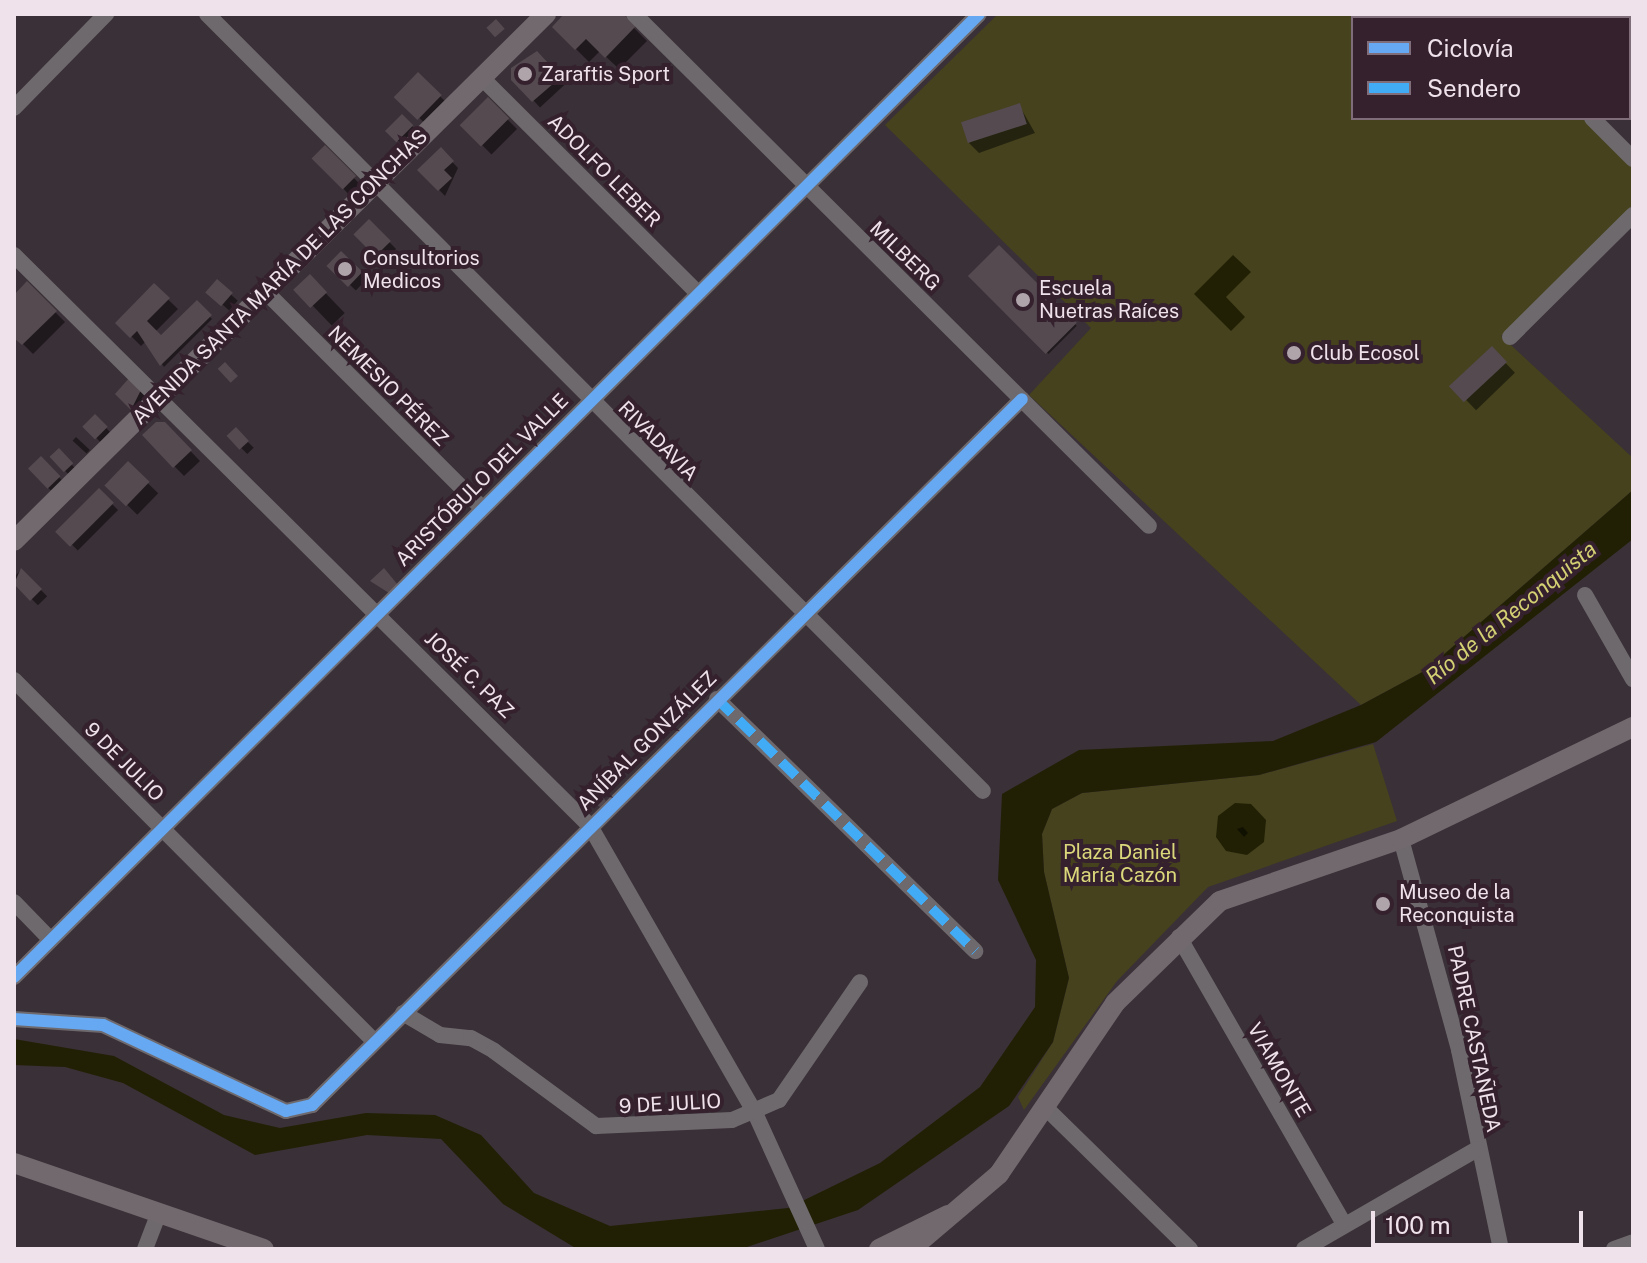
<!DOCTYPE html>
<html>
<head>
<meta charset="utf-8">
<style>
  body { margin:0 }
  #map { position:relative; width:1647px; height:1263px; overflow:hidden; background:#3a3037; font-family:"Public Sans",sans-serif }
  div>[style] { position:absolute }
  [style*='--x'] { left:calc(var(--x)*1px); top:calc(var(--y)*1px); width:calc(var(--w)*1px); rotate:calc(var(--a)*1deg) }
  .green>* { inset:0; background:#45421d }
  .water>* { inset:0; background:#212005 }
  .shadow>* { inset:0; background:#0007; transform-origin:0 0 }
  .building>* { inset:0; background:#544a50; transform-origin:0 0 }
  .minor>* { height:16px; margin:-8px; padding:0 8px; transform-origin:8px; border-radius:8px; background:#6e696d }
  .major>* { height:20px; margin:-10px; padding:0 10px; transform-origin:10px; border-radius:10px; background:#71696e }
  .quiet>* { height:10px; margin-top:-5px; transform-origin:0; background:repeating-linear-gradient(90deg,#42abf6 0 20px,transparent 0 30px) }
  .cycleway>* { height:12px; margin:-6px; padding:0 6px; transform-origin:6px; border-radius:6px; background:#66a8f1 }
  .dots>* { width:22px; height:22px; translate:-50% -50%; box-sizing:border-box; border:4px solid #35212e; border-radius:50% }
  span { translate:-50% -50%; white-space:nowrap; text-align:center; line-height:1.15; -webkit-text-stroke:8px #35212e; paint-order:stroke }
  .poi-label { font-size:20px; color:#efe2ea }
  .left { translate:0 -50%; text-align:left }
  .street-label { font-size:20px; color:#efe2ea }
  .park-label { font-size:20px; color:#dad87a }
  .water-label { font-size:22px; color:#d3d073; font-style:italic }
  .frame { position:absolute; inset:0; border:16px solid #efe2ea; pointer-events:none }
  .legend { position:absolute; left:1351px; top:16px; width:280px; height:104px; box-sizing:border-box; background:#35212e; border:2px solid #7f6e79; margin:0; padding:10px 14px; list-style:none; font-size:24px; color:#efe2ea }
  .legend li { display:flex; align-items:center; gap:16px; height:40px }
  .legend b { width:40px; border:2px solid #7f6e79 }
  .scale { position:absolute; left:1371px; top:1211px; width:212px; height:36px; box-sizing:border-box; border:4px solid #efe2ea; border-top:0; padding-left:10px; font-size:24px; line-height:28px; white-space:nowrap; color:#efe2ea; -webkit-text-stroke:6px #35212e; paint-order:stroke }
</style>
</head>
<body>
<div id="map">
  <div class="green">
    <div style="clip-path:polygon(998px 14px,1477px 14px,1481px 18px,1353px 18px,1353px 118px,1582px 118px,1633px 168px,1633px 205px,1501px 336px,1633px 458px,1633px 490px,1426px 670px,1361px 705px,1029px 395px,1091px 328px,885px 125px)"></div>
    <div style="clip-path:polygon(1373px 744px,1397px 821px,1208px 887px,1117px 981px,1024px 1110px,1018px 1097px,1053px 1042px,1069px 978px,1044px 872px,1042px 834px,1052px 809px,1082px 793px,1259px 775px)"></div>
  </div>
  <div class="water">
    <div style="clip-path:polygon(1233px 255px,1251px 272px,1226px 297px,1245px 317px,1231px 331px,1194px 294px)"></div>
    <div style="clip-path:polygon(1633px 490px,1633px 539px,1376px 742px,1259px 775px,1082px 793px,1052px 809px,1042px 834px,1044px 872px,1069px 978px,1053px 1042px,1009px 1106px,858px 1210px,741px 1249px,577px 1249px,503px 1204px,441px 1139px,367px 1135px,255px 1155px,123px 1083px,65px 1067px,14px 1065px,14px 1039px,114px 1056px,224px 1115px,280px 1128px,366px 1113px,435px 1115px,481px 1135px,534px 1193px,610px 1226px,788px 1208px,880px 1163px,980px 1087px,1035px 1007px,1036px 960px,998px 880px,1002px 794px,1079px 750px,1273px 741px,1361px 705px,1426px 670px)"></div>
    <div style="clip-path:polygon(1235px 803px,1251px 804px,1266px 820px,1264px 842px,1247px 855px,1226px 851px,1216px 837px,1218px 816px)"></div>
  </div>
  <div class="shadow">
    <div style="clip-path:polygon(567px 14px,620px 14px,647px 41px,619px 69px,600px 51px,589px 62px,554px 27px)"></div>
    <div style="left:537px;top:53px;width:42px;height:35px;rotate:47deg"></div>
    <div style="left:418px;top:75px;width:45px;height:30px;rotate:44deg"></div>
    <div style="left:488px;top:100px;width:41px;height:36px;rotate:45deg"></div>
    <div style="clip-path:polygon(1019px 105px,1035px 133px,979px 153px,969px 143px)"></div>
    <div style="left:402px;top:117px;width:22px;height:20px;rotate:43deg"></div>
    <div style="left:325px;top:148px;width:50px;height:15px;rotate:46deg"></div>
    <div style="clip-path:polygon(441px 150px,458px 168px,445px 196px,420px 170px)"></div>
    <div style="left:369px;top:221px;width:39px;height:18px;rotate:46deg"></div>
    <div style="left:999px;top:248px;width:110px;height:40px;rotate:45deg"></div>
    <div style="left:341px;top:254px;width:36px;height:16px;rotate:44deg"></div>
    <div style="left:310px;top:277px;width:50px;height:18px;rotate:46deg"></div>
    <div style="left:217px;top:282px;width:28px;height:13px;rotate:42deg"></div>
    <div style="clip-path:polygon(27px 284px,65px 322px,33px 354px,14px 335px,14px 297px)"></div>
    <div style="clip-path:polygon(154px 286px,178px 309px,155px 332px,161px 338px,197px 303px,212px 319px,164px 367px,146px 341px,141px 346px,118px 323px)"></div>
    <div style="left:1492px;top:349px;width:33px;height:54px;rotate:46deg"></div>
    <div style="clip-path:polygon(130px 380px,147px 396px,138px 414px,118px 394px)"></div>
    <div style="left:95px;top:416px;width:25px;height:14px;rotate:47deg"></div>
    <div style="left:236px;top:430px;width:25px;height:9px;rotate:45deg"></div>
    <div style="clip-path:polygon(175px 435px,200px 461px,184px 476px,145px 436px)"></div>
    <div style="left:76px;top:437px;width:19px;height:5px;rotate:43deg"></div>
    <div style="left:59px;top:451px;width:26px;height:9px;rotate:47deg"></div>
    <div style="left:41px;top:458px;width:34px;height:15px;rotate:47deg"></div>
    <div style="left:128px;top:464px;width:42px;height:30px;rotate:44deg"></div>
    <div style="left:99px;top:491px;width:27px;height:57px;rotate:45deg"></div>
    <div style="left:21px;top:570px;width:37px;height:13px;rotate:45deg"></div>
    <div style="clip-path:polygon(1243px 827px,1248px 833px,1244px 837px,1237px 829px)"></div>
  </div>
  <div class="building">
    <div style="clip-path:polygon(564px 14px,623px 14px,636px 26px,605px 58px,586px 39px,575px 50px,552px 27px)"></div>
    <div style="left:496px;top:19px;width:13px;height:13px;rotate:48deg"></div>
    <div style="clip-path:polygon(537px 51px,561px 77px,532px 102px,511px 80px,511px 68px)"></div>
    <div style="left:418px;top:72px;width:33px;height:35px;rotate:44deg"></div>
    <div style="left:488px;top:97px;width:30px;height:40px;rotate:45deg"></div>
    <div style="left:1020px;top:103px;width:22px;height:62px;rotate:72deg"></div>
    <div style="left:402px;top:114px;width:16px;height:24px;rotate:45deg"></div>
    <div style="left:325px;top:145px;width:44px;height:19px;rotate:45deg"></div>
    <div style="clip-path:polygon(441px 147px,454px 161px,444px 170px,452px 178px,438px 191px,417px 170px)"></div>
    <div style="left:369px;top:219px;width:31px;height:22px;rotate:45deg"></div>
    <div style="left:999px;top:245px;width:110px;height:44px;rotate:45deg"></div>
    <div style="left:341px;top:251px;width:30px;height:21px;rotate:44deg"></div>
    <div style="left:310px;top:274px;width:25px;height:23px;rotate:47deg"></div>
    <div style="left:217px;top:279px;width:21px;height:18px;rotate:41deg"></div>
    <div style="clip-path:polygon(27px 281px,57px 311px,22px 345px,14px 338px,14px 295px)"></div>
    <div style="clip-path:polygon(154px 283px,170px 298px,147px 321px,161px 335px,197px 300px,212px 315px,160px 366px,137px 331px,130px 338px,115px 323px)"></div>
    <div style="left:1492px;top:346px;width:22px;height:59px;rotate:47deg"></div>
    <div style="left:225px;top:362px;width:19px;height:10px;rotate:47deg"></div>
    <div style="clip-path:polygon(130px 377px,142px 388px,131px 410px,115px 394px)"></div>
    <div style="left:95px;top:414px;width:18px;height:18px;rotate:45deg"></div>
    <div style="clip-path:polygon(156px 422px,165px 422px,192px 450px,173px 468px,142px 435px)"></div>
    <div style="left:236px;top:427px;width:19px;height:13px;rotate:47deg"></div>
    <div style="left:59px;top:448px;width:21px;height:13px;rotate:47deg"></div>
    <div style="left:41px;top:456px;width:28px;height:18px;rotate:46deg"></div>
    <div style="left:128px;top:461px;width:30px;height:34px;rotate:44deg"></div>
    <div style="left:99px;top:488px;width:21px;height:62px;rotate:45deg"></div>
    <div style="clip-path:polygon(21px 568px,42px 589px,30px 601px,14px 584px)"></div>
    <div style="clip-path:polygon(384px 568px,398px 585px,389px 593px,370px 581px)"></div>
    <div style="clip-path:polygon(593px 787px,606px 801px,600px 807px,583px 795px)"></div>
  </div>
  <div class="minor">
    <div style="--x:207;--y:14;--w:1098;--a:45.04"></div>
    <div style="--x:634;--y:14;--w:726;--a:44.83"></div>
    <div style="--x:1488;--y:14;--w:6;--a:45"></div>
    <div style="--x:481;--y:77;--w:306;--a:44.9"></div>
    <div style="--x:14;--y:108;--w:132;--a:-45.6"></div>
    <div style="--x:1592;--y:118;--w:58;--a:45"></div>
    <div style="--x:14;--y:255;--w:811;--a:44.75"></div>
    <div style="--x:590;--y:826;--w:331;--a:60.1"></div>
    <div style="--x:755;--y:1113;--w:149;--a:65.5"></div>
    <div style="--x:266;--y:292;--w:305;--a:45"></div>
    <div style="--x:1510;--y:337;--w:173;--a:-44.8"></div>
    <div style="--x:1585;--y:595;--w:97;--a:60.3"></div>
    <div style="--x:14;--y:680;--w:511;--a:45.08"></div>
    <div style="--x:717;--y:699;--w:361;--a:44.3"></div>
    <div style="--x:1401;--y:839;--w:219;--a:74.6"></div>
    <div style="--x:1459;--y:1050;--w:203;--a:78.1"></div>
    <div style="--x:14;--y:902;--w:53;--a:45.8"></div>
    <div style="--x:1179;--y:937;--w:331;--a:60.1"></div>
    <div style="--x:14;--y:977;--w:1363;--a:-44.94"></div>
    <div style="--x:403;--y:1013;--w:43;--a:30.7"></div>
    <div style="--x:440;--y:1035;--w:31;--a:6"></div>
    <div style="--x:471;--y:1038;--w:26;--a:29"></div>
    <div style="--x:494;--y:1051;--w:127;--a:36.3"></div>
    <div style="--x:596;--y:1126;--w:136;--a:-2.5"></div>
    <div style="--x:732;--y:1120;--w:51;--a:-23.1"></div>
    <div style="--x:779;--y:1100;--w:143;--a:-55.5"></div>
    <div style="--x:14;--y:1019;--w:89;--a:3.9"></div>
    <div style="--x:103;--y:1025;--w:202;--a:25.2"></div>
    <div style="--x:286;--y:1111;--w:27;--a:-13"></div>
    <div style="--x:312;--y:1105;--w:1001;--a:-44.84"></div>
    <div style="--x:1048;--y:1110;--w:199;--a:44.4"></div>
    <div style="--x:145;--y:1249;--w:40;--a:-69"></div>
    <div style="--x:1304;--y:1249;--w:200;--a:-30"></div>
    <div style="--x:1614;--y:1249;--w:20;--a:-20"></div>
  </div>
  <div class="major">
    <div style="--x:14;--y:541;--w:749;--a:-44.73"></div>
    <div style="--x:14;--y:1163;--w:264;--a:19"></div>
    <div style="--x:879;--y:1249;--w:77;--a:-26.2"></div>
    <div style="--x:911;--y:1249;--w:116;--a:-40.4"></div>
    <div style="--x:999;--y:1174;--w:207;--a:-55.8"></div>
    <div style="--x:1115;--y:1003;--w:146;--a:-44.2"></div>
    <div style="--x:1220;--y:901;--w:191;--a:-18.9"></div>
    <div style="--x:1401;--y:839;--w:258;--a:-25.8"></div>
  </div>
  <div class="quiet">
    <div style="--x:717;--y:699;--w:361;--a:44.3"></div>
  </div>
  <div class="cycleway">
    <div style="--x:14;--y:977;--w:1363;--a:-44.94"></div>
    <div style="--x:14;--y:1019;--w:89;--a:3.9"></div>
    <div style="--x:103;--y:1025;--w:202;--a:25.2"></div>
    <div style="--x:286;--y:1111;--w:27;--a:-13"></div>
    <div style="--x:312;--y:1105;--w:1001;--a:-44.84"></div>
  </div>
  <div class="dots">
    <div style="left:525px;top:74px;background:#b0a4ab"></div>
    <div style="left:345px;top:269px;background:#b0a4ab"></div>
    <div style="left:1023px;top:300px;background:#b0a4ab"></div>
    <div style="left:1294px;top:353px;background:#b0a4ab"></div>
    <div style="left:1383px;top:904px;background:#b0a4ab"></div>
  </div>
  <div class="poi-label">
    <span class="left" style="left:541px;top:74px">Zaraftis Sport</span>
    <span class="left" style="left:363px;top:270px">Consultorios<br>Medicos</span>
    <span class="left" style="left:1039px;top:300px">Escuela<br>Nuetras Raíces</span>
    <span class="left" style="left:1310px;top:353px">Club Ecosol</span>
    <span class="left" style="left:1399px;top:904px">Museo de la<br>Reconquista</span>
  </div>
  <div class="street-label">
    <span style="left:604px;top:171px;rotate:45deg">ADOLFO LEBER</span>
    <span style="left:905px;top:256px;rotate:44deg">MILBERG</span>
    <span style="left:280px;top:277px;rotate:-45deg">AVENIDA SANTA MARÍA DE LAS CONCHAS</span>
    <span style="left:388px;top:386px;rotate:45deg">NEMESIO PÉREZ</span>
    <span style="left:658px;top:441px;rotate:45deg">RIVADAVIA</span>
    <span style="left:482px;top:480px;rotate:-45deg">ARISTÓBULO DEL VALLE</span>
    <span style="left:469px;top:675px;rotate:44deg">JOSÉ C. PAZ</span>
    <span style="left:647px;top:741px;rotate:-45deg">ANÍBAL GONZÁLEZ</span>
    <span style="left:124px;top:762px;rotate:45deg">9 DE JULIO</span>
    <span style="left:1474px;top:1039px;rotate:78deg">PADRE CASTAÑEDA</span>
    <span style="left:1279px;top:1070px;rotate:60deg">VIAMONTE</span>
    <span style="left:670px;top:1104px;rotate:-3deg">9 DE JULIO</span>
  </div>
  <div class="park-label">
    <span style="left:1120px;top:864px">Plaza Daniel<br>María Cazón</span>
  </div>
  <div class="water-label">
    <span style="left:1511px;top:613px;rotate:-39deg">Río de la Reconquista</span>
  </div>
  <div class="frame"></div>
  <ul class="legend">
  <li><b style="height:10px;background:#66a8f1"></b>Ciclovía</li>
  <li><b style="height:10px;background:#42abf6"></b>Sendero</li>
  </ul>
  <div class="scale">100 m</div>
</div>
</body>
</html>
